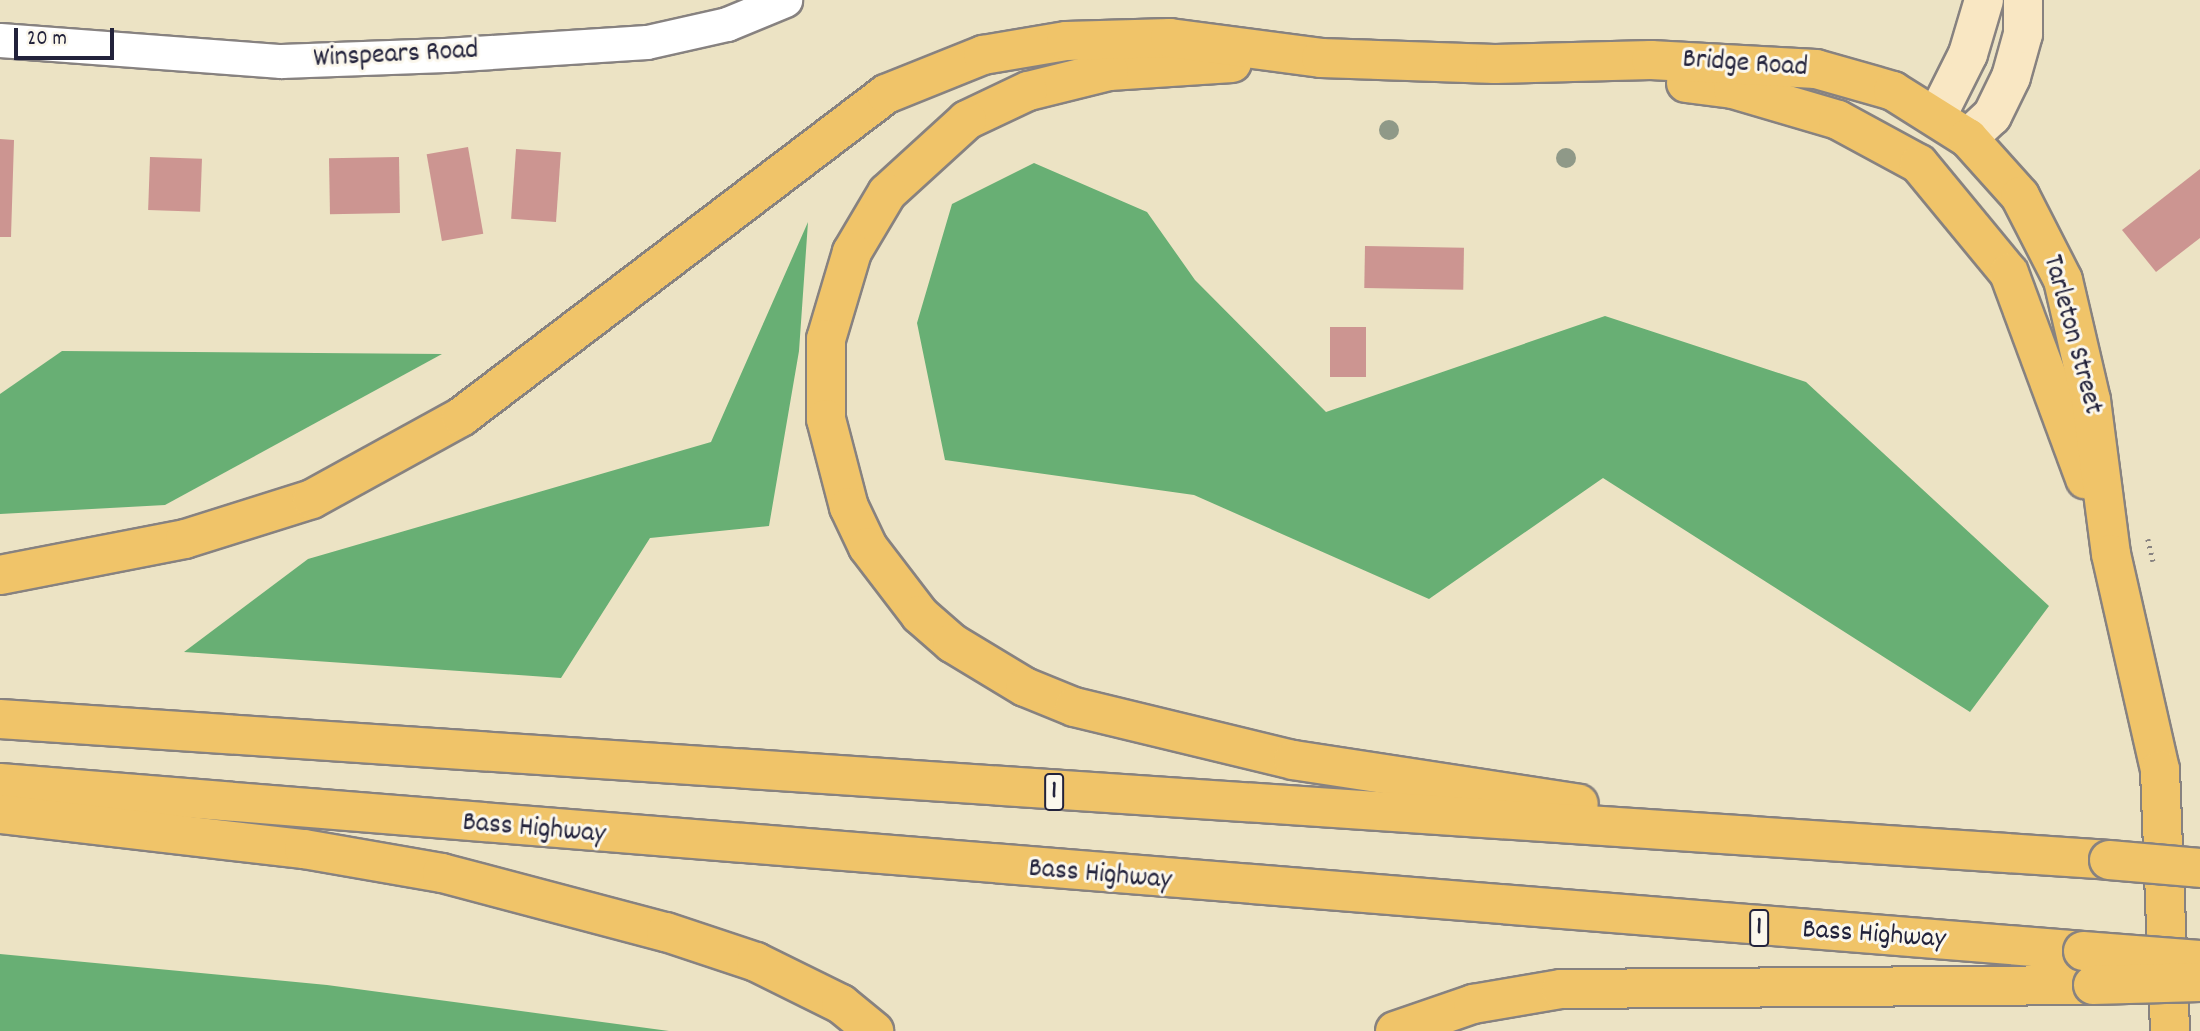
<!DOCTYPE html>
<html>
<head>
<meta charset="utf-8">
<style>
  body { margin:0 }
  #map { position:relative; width:2200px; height:1031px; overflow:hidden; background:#ece3c4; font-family:Dekko,sans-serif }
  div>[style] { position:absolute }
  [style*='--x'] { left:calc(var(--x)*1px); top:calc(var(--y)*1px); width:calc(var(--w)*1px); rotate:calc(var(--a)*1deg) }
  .forest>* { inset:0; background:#68af74 }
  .building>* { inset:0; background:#cc9591; transform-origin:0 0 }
  .path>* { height:4.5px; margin-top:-2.25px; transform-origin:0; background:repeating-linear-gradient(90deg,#878280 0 2px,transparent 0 7px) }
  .roads { filter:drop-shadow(2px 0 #878280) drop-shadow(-2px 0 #878280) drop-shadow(0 2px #878280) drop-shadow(0 -2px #878280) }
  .street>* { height:33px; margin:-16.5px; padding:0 16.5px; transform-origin:16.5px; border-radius:16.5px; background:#fff }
  .secondary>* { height:38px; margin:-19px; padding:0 19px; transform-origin:19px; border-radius:19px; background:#f9e7c3 }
  .highway>* { height:38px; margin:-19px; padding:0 19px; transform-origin:19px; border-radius:19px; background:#f0c469 }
  .bridges { filter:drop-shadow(2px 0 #878280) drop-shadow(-2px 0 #878280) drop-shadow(0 2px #878280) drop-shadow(0 -2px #878280) }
  .highway-bridge>* { height:38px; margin:-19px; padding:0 19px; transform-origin:19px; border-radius:19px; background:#f0c469 }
  .trees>* { width:20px; height:20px; margin:-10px; border-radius:50%; background:#8f9988 }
  span { translate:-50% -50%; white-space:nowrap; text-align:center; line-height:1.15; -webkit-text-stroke:6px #fbf7ec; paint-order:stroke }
  .shield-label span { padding:2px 5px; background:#fbf7ec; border:2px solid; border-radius:5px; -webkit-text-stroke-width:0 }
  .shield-label { font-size:26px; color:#22223b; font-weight:700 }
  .street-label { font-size:28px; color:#22223b }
  .scale { position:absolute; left:14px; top:28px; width:100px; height:32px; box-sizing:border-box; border:4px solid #22223b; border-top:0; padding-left:9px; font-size:21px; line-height:24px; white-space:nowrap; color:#22223b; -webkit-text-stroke:5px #fbf7ec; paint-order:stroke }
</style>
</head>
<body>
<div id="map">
  <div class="forest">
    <div style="clip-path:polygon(1034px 163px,1147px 212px,1195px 280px,1326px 412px,1605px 316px,1806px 382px,2049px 606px,1970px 712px,1603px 478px,1429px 599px,1194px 495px,945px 460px,917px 323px,952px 204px)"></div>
    <div style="clip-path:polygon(808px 222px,799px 351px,769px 526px,650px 538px,561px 678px,184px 652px,308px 559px,711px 442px)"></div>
    <div style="clip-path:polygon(62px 351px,442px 354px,165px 505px,0 514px,0 394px)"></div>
    <div style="clip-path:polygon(0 954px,327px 985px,669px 1031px,0 1031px)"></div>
  </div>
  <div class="building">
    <div style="clip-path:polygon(0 139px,14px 140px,11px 237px,0 237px)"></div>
    <div style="left:468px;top:147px;width:88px;height:42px;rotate:80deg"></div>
    <div style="left:516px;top:149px;width:45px;height:70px;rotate:4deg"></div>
    <div style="left:150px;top:157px;width:52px;height:53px;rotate:2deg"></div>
    <div style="left:399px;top:157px;width:56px;height:70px;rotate:89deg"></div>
    <div style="clip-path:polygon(2200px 169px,2200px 238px,2156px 272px,2122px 230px)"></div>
    <div style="left:1365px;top:246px;width:99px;height:42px;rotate:1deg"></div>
    <div style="left:1330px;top:327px;width:36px;height:50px"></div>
  </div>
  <div class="path">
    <div style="--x:2148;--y:539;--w:23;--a:77"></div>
  </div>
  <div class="roads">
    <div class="street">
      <div style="--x:0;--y:40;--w:282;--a:4.3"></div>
      <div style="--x:281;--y:61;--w:164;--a:-2.1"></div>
      <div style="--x:445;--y:55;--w:202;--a:-3.7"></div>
      <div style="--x:647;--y:42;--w:82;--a:-12.7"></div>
      <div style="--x:727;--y:24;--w:63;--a:-22.5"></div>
    </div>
    <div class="secondary">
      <div style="--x:1937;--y:116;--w:69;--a:-63.4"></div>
      <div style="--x:1968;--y:54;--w:56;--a:-73.5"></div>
      <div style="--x:1968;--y:138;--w:33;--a:-43"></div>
      <div style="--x:1992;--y:116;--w:43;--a:-64"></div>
      <div style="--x:2011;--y:77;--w:45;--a:-74.4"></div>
      <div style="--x:2023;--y:34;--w:34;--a:-90"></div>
    </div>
    <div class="highway">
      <div style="--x:1232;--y:63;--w:123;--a:176.3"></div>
      <div style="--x:1109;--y:71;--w:83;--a:166.1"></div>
      <div style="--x:1028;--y:91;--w:68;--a:154.6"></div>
      <div style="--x:967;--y:120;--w:108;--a:137.6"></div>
      <div style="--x:887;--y:193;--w:69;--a:120.7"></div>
      <div style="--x:852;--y:252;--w:91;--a:106.6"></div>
      <div style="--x:826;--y:339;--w:80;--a:90"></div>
      <div style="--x:826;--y:419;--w:91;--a:75.4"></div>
      <div style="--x:849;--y:507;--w:44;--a:64.6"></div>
      <div style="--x:868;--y:547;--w:86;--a:52.6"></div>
      <div style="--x:920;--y:615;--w:43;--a:41.2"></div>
      <div style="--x:952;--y:643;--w:85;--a:31.1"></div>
      <div style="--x:1025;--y:687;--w:53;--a:22.2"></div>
      <div style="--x:1074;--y:707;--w:225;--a:13.6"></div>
      <div style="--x:1293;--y:760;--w:289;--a:8.7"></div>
      <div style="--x:1686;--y:83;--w:47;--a:7.3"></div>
      <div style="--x:1733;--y:89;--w:109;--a:16.4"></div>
      <div style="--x:1838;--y:120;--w:92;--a:28.5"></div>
      <div style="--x:1919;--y:164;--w:141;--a:50.5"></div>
      <div style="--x:2009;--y:273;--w:220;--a:69.7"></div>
      <div style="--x:0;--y:575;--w:188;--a:-11"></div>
      <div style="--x:185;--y:539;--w:133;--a:-17.5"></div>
      <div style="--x:312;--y:499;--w:170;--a:-28.8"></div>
      <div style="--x:461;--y:417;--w:534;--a:-37.23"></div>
      <div style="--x:886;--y:94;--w:105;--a:-21.9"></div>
      <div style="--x:983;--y:55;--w:84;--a:-9.6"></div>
      <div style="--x:1066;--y:41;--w:104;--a:-1.7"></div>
      <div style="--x:1170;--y:38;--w:152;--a:7.5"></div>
      <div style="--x:1321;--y:58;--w:174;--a:2"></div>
      <div style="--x:1495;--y:64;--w:156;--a:-1.5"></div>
      <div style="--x:1651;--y:60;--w:165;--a:3.1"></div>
      <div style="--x:1816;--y:69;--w:80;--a:15.9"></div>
      <div style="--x:1893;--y:91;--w:89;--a:32.1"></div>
      <div style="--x:1968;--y:138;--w:78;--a:48.1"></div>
      <div style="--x:2020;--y:196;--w:94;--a:62.9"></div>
      <div style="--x:2063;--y:280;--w:123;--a:76.9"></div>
      <div style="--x:2091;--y:400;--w:155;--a:82.6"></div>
      <div style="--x:2111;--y:554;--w:221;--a:77.2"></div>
      <div style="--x:2160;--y:770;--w:261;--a:87.8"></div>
      <div style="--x:0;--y:719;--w:2114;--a:3.82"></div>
      <div style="--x:0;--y:783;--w:2090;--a:4.61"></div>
      <div style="--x:0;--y:814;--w:306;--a:6.6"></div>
      <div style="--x:304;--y:849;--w:140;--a:9.9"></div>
      <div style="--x:442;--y:873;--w:232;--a:14.8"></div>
      <div style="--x:666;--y:932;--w:95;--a:18.4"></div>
      <div style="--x:756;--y:962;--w:95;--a:26.3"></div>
      <div style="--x:841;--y:1004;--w:43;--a:39.3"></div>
      <div style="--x:1395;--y:1031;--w:83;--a:-19.1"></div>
      <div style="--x:1473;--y:1004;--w:89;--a:-9.7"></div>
      <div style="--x:1561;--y:989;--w:532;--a:-0.43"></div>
    </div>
  </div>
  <div class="bridges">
    <div class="highway-bridge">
      <div style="--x:2109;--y:860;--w:91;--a:5"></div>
      <div style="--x:2083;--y:951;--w:117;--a:4.4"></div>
      <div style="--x:2093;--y:985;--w:107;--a:-1.6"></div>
    </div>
  </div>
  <div class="trees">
    <div style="left:1389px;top:130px"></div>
    <div style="left:1566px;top:158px"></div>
  </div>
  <div class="shield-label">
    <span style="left:1054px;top:792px">1</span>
    <span style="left:1759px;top:928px">1</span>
  </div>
  <div class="street-label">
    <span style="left:396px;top:56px;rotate:-3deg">Winspears Road</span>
    <span style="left:1745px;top:65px;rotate:4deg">Bridge Road</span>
    <span style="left:2071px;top:335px;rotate:75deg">Tarleton Street</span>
    <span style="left:534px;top:830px;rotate:5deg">Bass Highway</span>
    <span style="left:1100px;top:876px;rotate:5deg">Bass Highway</span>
    <span style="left:1874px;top:936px;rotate:4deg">Bass Highway</span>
  </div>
  <div class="scale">20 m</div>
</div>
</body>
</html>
